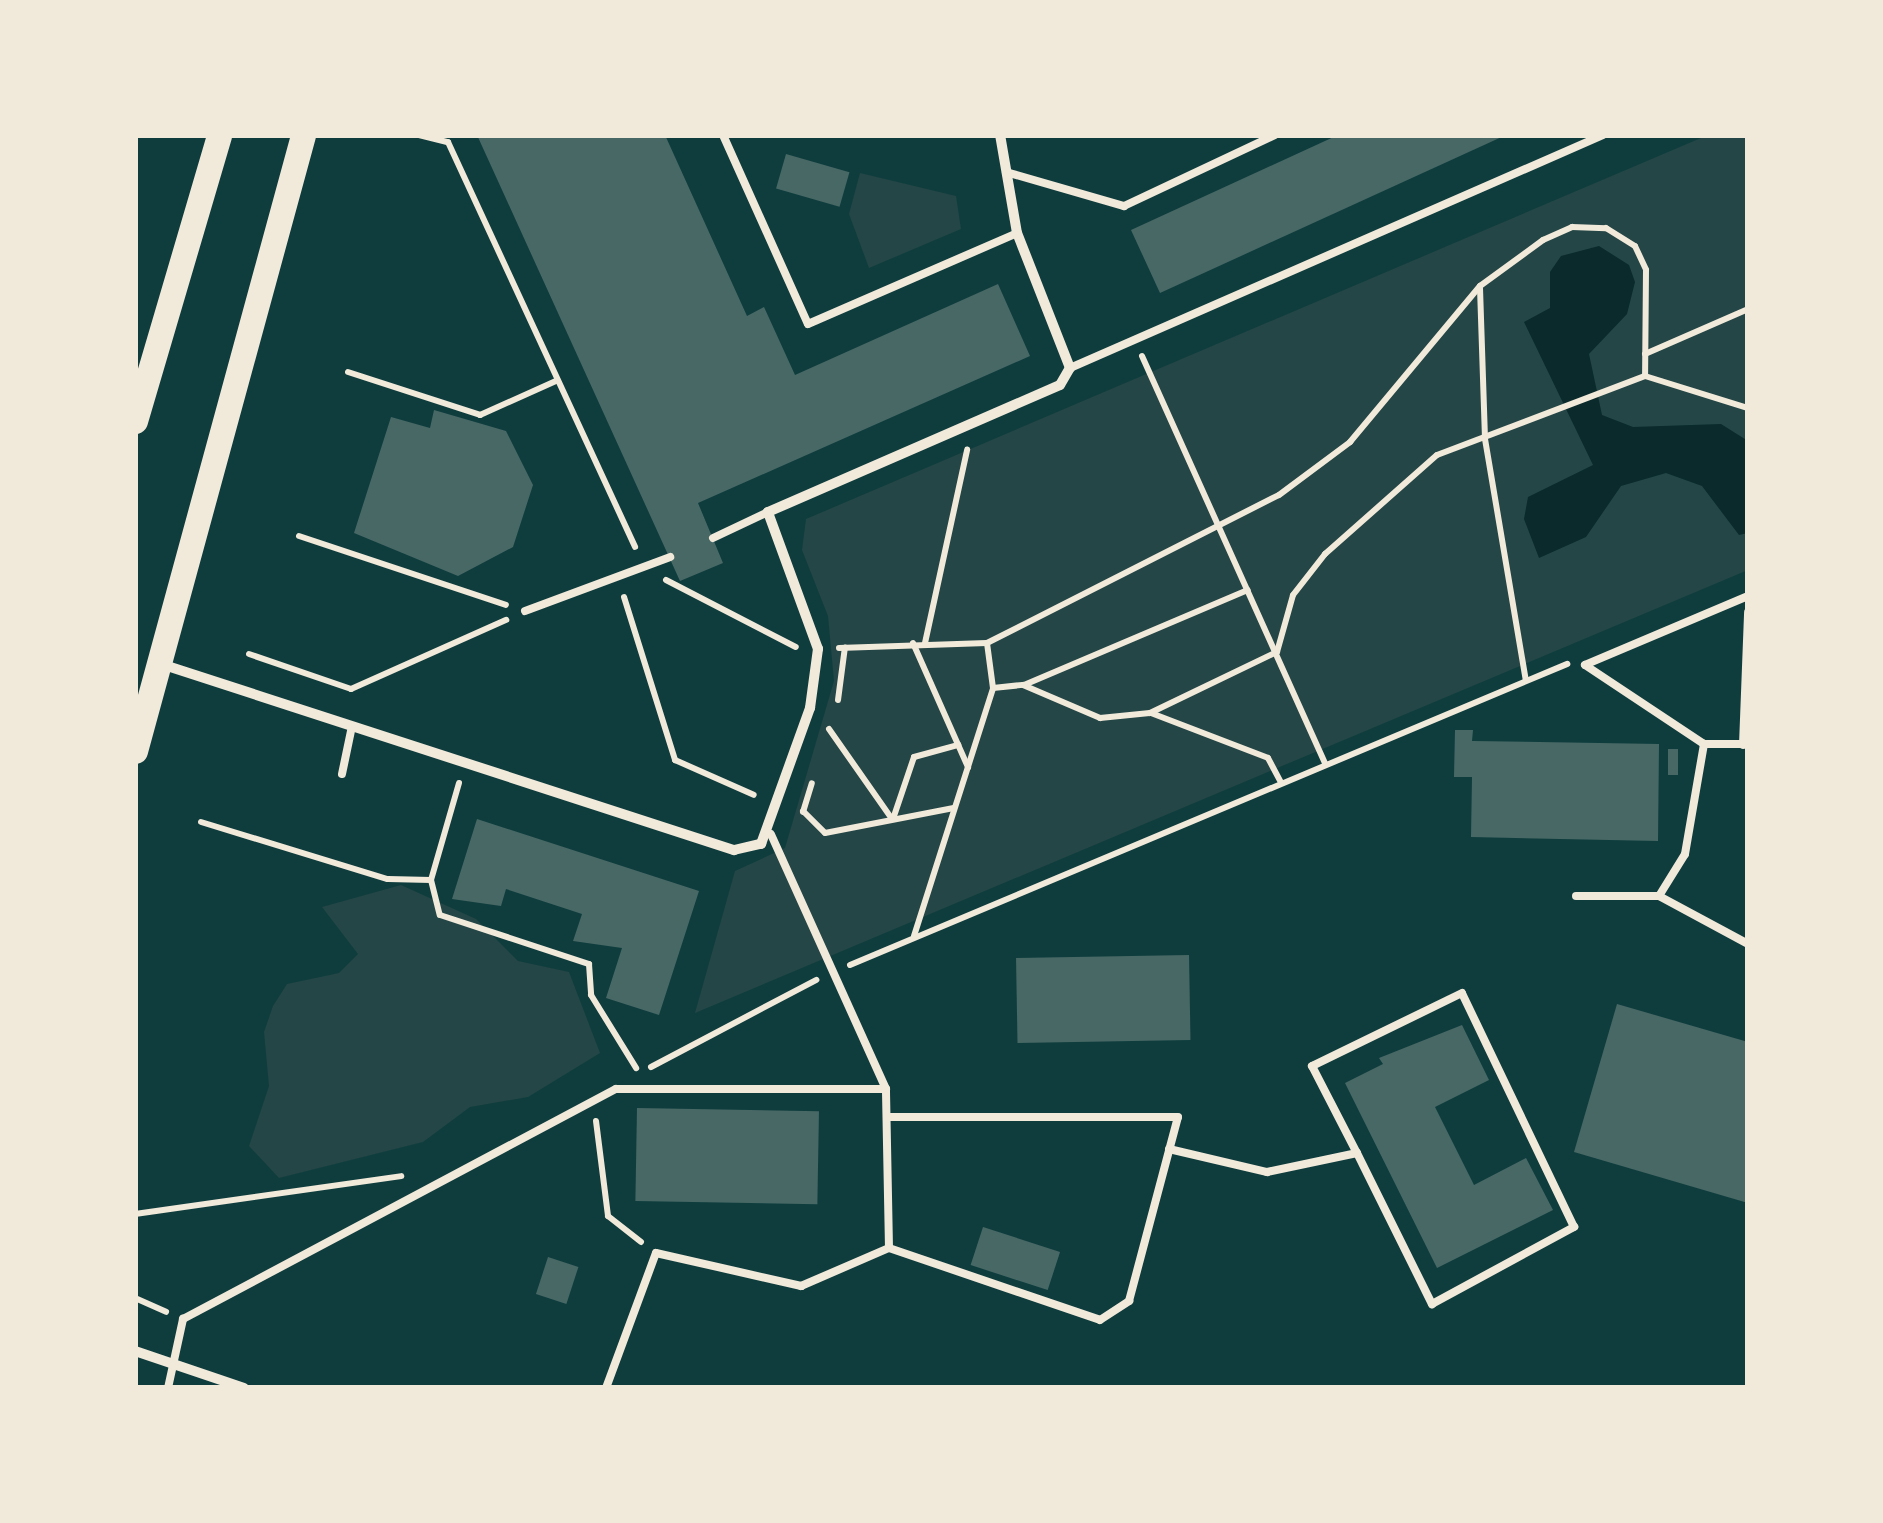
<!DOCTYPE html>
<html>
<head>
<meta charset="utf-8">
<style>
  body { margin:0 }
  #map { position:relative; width:1883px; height:1523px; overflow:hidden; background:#0f3d3e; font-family:"Nunito Sans",sans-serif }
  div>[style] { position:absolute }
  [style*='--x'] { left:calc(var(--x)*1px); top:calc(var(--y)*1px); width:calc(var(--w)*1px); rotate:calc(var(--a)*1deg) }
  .green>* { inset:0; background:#244646 }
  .water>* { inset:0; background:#0a2a2b }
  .building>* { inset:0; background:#486865; transform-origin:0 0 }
  .path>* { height:6px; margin:-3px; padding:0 3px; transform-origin:3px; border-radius:3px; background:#f1e9da }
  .service>* { height:8px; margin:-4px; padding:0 4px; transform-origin:4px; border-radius:4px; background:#f1e9da }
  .minor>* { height:10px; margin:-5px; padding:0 5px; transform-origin:5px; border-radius:5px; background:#f1e9da }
  .primary>* { height:25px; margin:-12.5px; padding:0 12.5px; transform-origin:12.5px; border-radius:12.5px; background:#f1e9da }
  span { translate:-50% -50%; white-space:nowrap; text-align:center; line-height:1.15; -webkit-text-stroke:10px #f1e9da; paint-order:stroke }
  .frame { position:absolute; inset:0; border:138px solid #f1e9da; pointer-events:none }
</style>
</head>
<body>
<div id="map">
  <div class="green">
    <div style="clip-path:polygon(1708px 135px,1748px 135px,1748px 570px,695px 1013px,735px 871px,785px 848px,834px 681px,828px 616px,802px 550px,806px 519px)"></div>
    <div style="clip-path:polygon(860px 173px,956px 196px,961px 229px,869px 268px,849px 214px)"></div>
    <div style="clip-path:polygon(401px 885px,476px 919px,518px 961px,569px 972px,600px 1053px,528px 1097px,470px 1107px,423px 1142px,279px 1178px,249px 1146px,269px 1086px,264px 1032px,273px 1006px,287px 984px,339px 973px,358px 954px,322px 907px)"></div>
  </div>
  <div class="water">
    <div style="clip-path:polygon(1599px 246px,1629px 265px,1635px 282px,1627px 314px,1589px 354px,1602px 415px,1633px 427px,1721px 424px,1748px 441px,1748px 533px,1739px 535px,1702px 486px,1666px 473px,1621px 486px,1586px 537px,1539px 558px,1524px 519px,1528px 497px,1593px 465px,1524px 322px,1550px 308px,1550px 272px,1561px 256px)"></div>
  </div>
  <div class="building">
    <div style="clip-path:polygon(477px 135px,665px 135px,747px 316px,764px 307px,795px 375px,998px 284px,1030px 356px,698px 503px,723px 563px,680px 581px)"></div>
    <div style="clip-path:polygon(1338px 135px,1506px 135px,1160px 293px,1131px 230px)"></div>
    <div style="left:786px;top:154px;width:66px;height:36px;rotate:16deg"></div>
    <div style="clip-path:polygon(434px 410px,506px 431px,533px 485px,513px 547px,458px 576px,354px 533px,391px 417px,430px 428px)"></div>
    <div style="clip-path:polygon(1455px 730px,1473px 730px,1472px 741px,1659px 744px,1658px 841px,1471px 837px,1472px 777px,1454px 777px)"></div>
    <div style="left:1668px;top:749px;width:10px;height:26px"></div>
    <div style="clip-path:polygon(477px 819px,699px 891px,659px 1015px,606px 998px,622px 948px,573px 941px,582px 914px,506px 889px,501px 906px,452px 899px)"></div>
    <div style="left:1189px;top:955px;width:85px;height:173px;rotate:89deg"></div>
    <div style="clip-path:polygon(1617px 1004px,1748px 1042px,1748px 1203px,1574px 1152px)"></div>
    <div style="clip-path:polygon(1462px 1025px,1489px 1080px,1435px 1107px,1474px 1185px,1526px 1158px,1553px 1210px,1437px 1268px,1345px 1083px,1383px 1064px,1379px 1058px)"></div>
    <div style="left:637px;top:1108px;width:182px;height:93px;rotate:1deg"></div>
    <div style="left:983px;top:1227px;width:81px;height:40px;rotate:18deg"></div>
    <div style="left:548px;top:1257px;width:32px;height:39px;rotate:18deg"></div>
  </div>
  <div class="path">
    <div style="--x:419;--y:135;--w:30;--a:14"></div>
    <div style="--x:448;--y:142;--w:446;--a:65.2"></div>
    <div style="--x:1480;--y:288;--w:151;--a:88.1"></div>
    <div style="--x:1485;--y:439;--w:245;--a:80.4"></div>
    <div style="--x:1645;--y:354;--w:112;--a:-23.6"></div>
    <div style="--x:1142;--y:356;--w:447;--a:65.8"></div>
    <div style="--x:348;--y:372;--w:139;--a:18"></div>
    <div style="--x:480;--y:415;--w:85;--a:-24.2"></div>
    <div style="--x:299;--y:536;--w:218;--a:18.4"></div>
    <div style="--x:666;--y:580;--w:146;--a:27.3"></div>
    <div style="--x:624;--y:597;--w:171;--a:72.6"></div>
    <div style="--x:675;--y:760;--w:86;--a:23.9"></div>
    <div style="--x:913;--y:643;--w:136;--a:66.1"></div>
    <div style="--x:925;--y:643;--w:198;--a:-77.7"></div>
    <div style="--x:839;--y:648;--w:148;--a:-1.9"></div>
    <div style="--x:249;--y:654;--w:108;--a:18.9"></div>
    <div style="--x:351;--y:689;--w:170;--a:-24"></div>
    <div style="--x:1024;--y:685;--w:243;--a:-23"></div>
    <div style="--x:993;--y:688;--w:30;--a:-6"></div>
    <div style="--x:1023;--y:685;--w:84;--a:23.2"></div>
    <div style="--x:1100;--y:718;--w:50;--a:-5.7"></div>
    <div style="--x:1150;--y:713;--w:141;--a:-25.7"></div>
    <div style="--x:1277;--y:652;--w:59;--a:-74.3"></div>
    <div style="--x:1293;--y:595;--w:52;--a:-52"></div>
    <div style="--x:1325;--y:554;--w:149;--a:-41.5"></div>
    <div style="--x:1437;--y:455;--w:222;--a:-20.8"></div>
    <div style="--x:838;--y:700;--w:53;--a:-82.5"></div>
    <div style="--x:1151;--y:713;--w:125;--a:21"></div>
    <div style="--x:1268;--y:758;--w:27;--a:62"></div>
    <div style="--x:829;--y:729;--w:110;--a:55"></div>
    <div style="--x:803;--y:811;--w:31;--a:45"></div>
    <div style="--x:825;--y:833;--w:131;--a:-11"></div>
    <div style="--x:803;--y:812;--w:30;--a:-73"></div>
    <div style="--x:893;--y:819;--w:65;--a:-71.3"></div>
    <div style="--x:914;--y:757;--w:46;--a:-15.3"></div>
    <div style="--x:201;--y:822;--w:195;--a:17"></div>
    <div style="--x:388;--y:879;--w:43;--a:1.3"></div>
    <div style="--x:431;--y:880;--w:101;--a:-73.9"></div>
    <div style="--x:431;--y:880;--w:36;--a:76"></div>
    <div style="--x:440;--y:915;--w:157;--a:18.2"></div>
    <div style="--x:589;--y:964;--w:31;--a:86"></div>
    <div style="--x:591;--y:995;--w:86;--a:58.3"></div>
    <div style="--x:914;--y:936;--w:260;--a:-72.3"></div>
    <div style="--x:993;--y:688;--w:45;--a:-97.6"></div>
    <div style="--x:987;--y:643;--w:327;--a:-26.9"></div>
    <div style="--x:1279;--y:495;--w:89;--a:-36.7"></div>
    <div style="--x:1350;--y:442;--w:203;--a:-50.2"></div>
    <div style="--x:1480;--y:286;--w:78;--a:-36.1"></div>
    <div style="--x:1543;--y:240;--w:32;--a:-24"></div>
    <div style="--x:1572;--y:227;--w:34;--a:2"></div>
    <div style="--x:1606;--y:228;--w:34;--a:32"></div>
    <div style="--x:1635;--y:246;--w:26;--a:65"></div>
    <div style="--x:1646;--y:270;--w:106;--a:90.5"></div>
    <div style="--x:1645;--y:376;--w:108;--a:17.3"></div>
    <div style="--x:850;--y:965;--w:778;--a:-22.77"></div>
    <div style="--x:651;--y:1067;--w:187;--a:-27.8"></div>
    <div style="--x:596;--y:1121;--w:96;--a:82.8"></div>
    <div style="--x:608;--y:1216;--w:42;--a:38.2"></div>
    <div style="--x:135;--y:1214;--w:269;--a:-8.1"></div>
    <div style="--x:135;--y:1298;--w:34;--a:24"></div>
  </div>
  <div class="service">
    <div style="--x:723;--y:135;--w:207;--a:65.8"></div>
    <div style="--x:808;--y:324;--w:228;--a:-23.5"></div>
    <div style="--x:1006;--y:172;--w:123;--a:16.1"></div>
    <div style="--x:1124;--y:206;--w:167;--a:-25.2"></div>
    <div style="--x:1070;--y:368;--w:582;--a:-23.61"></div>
    <div style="--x:713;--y:538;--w:61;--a:-25.3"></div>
    <div style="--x:1748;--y:596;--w:177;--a:157.1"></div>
    <div style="--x:1585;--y:665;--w:143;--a:33.6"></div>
    <div style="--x:1704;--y:744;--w:44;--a:0"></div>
    <div style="--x:525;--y:611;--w:155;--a:-20.4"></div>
    <div style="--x:1743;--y:745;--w:133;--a:-87.8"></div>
    <div style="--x:342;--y:774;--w:49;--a:-78.2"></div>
    <div style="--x:1576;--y:896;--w:83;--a:0"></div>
    <div style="--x:1659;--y:896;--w:101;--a:28.3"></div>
    <div style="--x:1659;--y:896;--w:49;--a:-58.2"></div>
    <div style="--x:1685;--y:854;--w:112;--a:-80.2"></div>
    <div style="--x:1169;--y:1149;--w:101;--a:13.2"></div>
    <div style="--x:1267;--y:1172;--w:92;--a:-11.9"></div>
    <div style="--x:1357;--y:1153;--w:169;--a:63.6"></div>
    <div style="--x:1432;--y:1304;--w:162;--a:-28.5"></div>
    <div style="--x:1574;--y:1227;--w:259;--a:-115.6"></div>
    <div style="--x:1462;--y:993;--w:167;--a:154"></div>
    <div style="--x:1312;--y:1066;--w:98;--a:62.7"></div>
    <div style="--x:889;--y:1248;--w:223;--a:18.8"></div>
    <div style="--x:1100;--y:1320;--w:35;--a:-33"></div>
    <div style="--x:1129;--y:1301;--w:190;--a:-75.1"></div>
    <div style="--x:1178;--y:1117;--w:289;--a:180"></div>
    <div style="--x:168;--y:1388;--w:71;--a:-77.7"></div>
    <div style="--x:183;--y:1319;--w:490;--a:-28"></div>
    <div style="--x:616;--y:1089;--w:270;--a:0"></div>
    <div style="--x:606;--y:1388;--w:144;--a:-69.7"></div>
    <div style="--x:656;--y:1253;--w:149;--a:12.8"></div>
    <div style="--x:801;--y:1286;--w:96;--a:-23.4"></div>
    <div style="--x:889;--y:1248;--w:159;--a:-91.1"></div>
    <div style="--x:886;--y:1089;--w:280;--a:-114.3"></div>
  </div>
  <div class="minor">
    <div style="--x:158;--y:663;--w:606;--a:17.99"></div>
    <div style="--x:734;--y:850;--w:28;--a:-13"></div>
    <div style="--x:761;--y:844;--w:145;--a:-70.2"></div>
    <div style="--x:810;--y:708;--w:60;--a:-82.3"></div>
    <div style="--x:818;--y:649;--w:146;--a:-110.1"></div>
    <div style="--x:768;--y:512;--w:318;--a:-23.5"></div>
    <div style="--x:1060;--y:385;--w:20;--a:-60"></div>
    <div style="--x:1070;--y:368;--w:145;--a:-111.4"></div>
    <div style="--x:1017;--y:233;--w:99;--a:-99.8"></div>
    <div style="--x:135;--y:1351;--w:115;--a:18.7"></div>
  </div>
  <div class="primary">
    <div style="--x:135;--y:421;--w:298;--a:-73.6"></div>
    <div style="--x:135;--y:751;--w:638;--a:-74.74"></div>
  </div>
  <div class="frame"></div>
</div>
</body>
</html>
